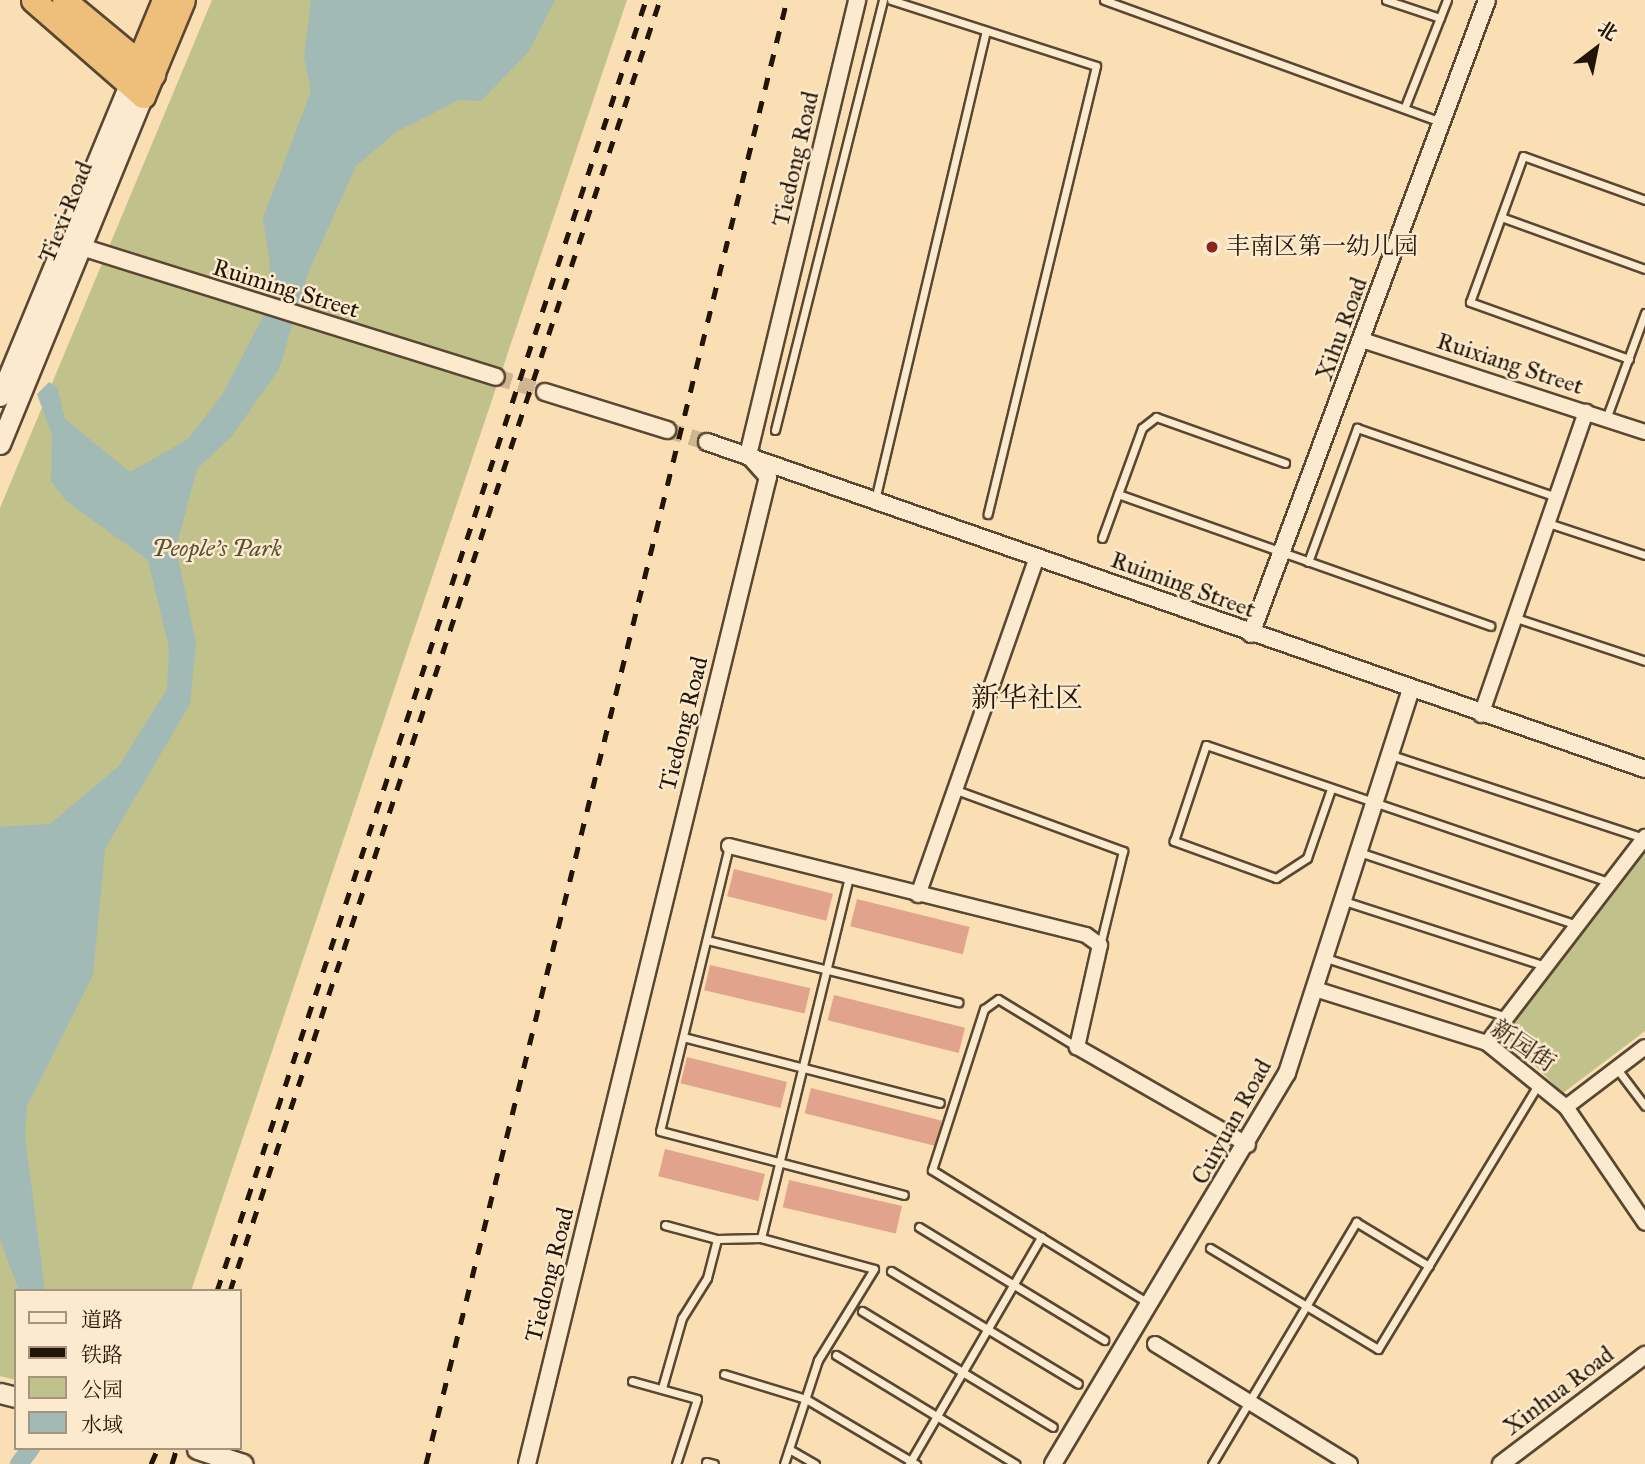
<!DOCTYPE html>
<html>
<head>
<meta charset="utf-8">
<style>
  body { margin:0 }
  #map { position:relative; width:1645px; height:1464px; overflow:hidden; background:#fadeb4; font-family:"IM FELL Great Primer","Noto Serif SC",serif }
  div>[style] { position:absolute }
  [style*='--x'] { left:calc(var(--x)*1px); top:calc(var(--y)*1px); width:calc(var(--w)*1px); rotate:calc(var(--a)*1deg) }
  .green>* { inset:0; background:#c0c18b }
  .water>* { inset:0; background:#a1bab6 }
  .canal>* { height:18px; margin:-9px; padding:0 9px; transform-origin:9px; border-radius:9px; background:#a1bab6 }
  .building>* { inset:0; background:#e2a38c; transform-origin:0 0 }
  .tertiary-tunnel>* { height:16px; margin-top:-8px; transform-origin:0; background:repeating-linear-gradient(90deg,#cfb691 0 16px,transparent 0 24px) }
  .roads { filter:drop-shadow(2px 0 #594731) drop-shadow(-2px 0 #594731) drop-shadow(0 2px #594731) drop-shadow(0 -2px #594731) }
  .service>* { height:7px; margin:-3.5px; padding:0 3.5px; transform-origin:3.5px; border-radius:3.5px; background:#fceace }
  .minor>* { height:14px; margin:-7px; padding:0 7px; transform-origin:7px; border-radius:7px; background:#fceace }
  .tertiary>* { height:16px; margin:-8px; padding:0 8px; transform-origin:8px; border-radius:8px; background:#fceace }
  .secondary>* { height:19px; margin:-9.5px; padding:0 9.5px; transform-origin:9.5px; border-radius:9.5px; background:#fceace }
  .trunk>* { height:23px; margin:-11.5px; padding:0 11.5px; transform-origin:11.5px; border-radius:11.5px; background:#edbf7a }
  .rail>* { height:5px; margin-top:-2.5px; transform-origin:0; background:repeating-linear-gradient(90deg,#231505 0 12px,transparent 0 24px) }
  .dots>* { width:19px; height:19px; translate:-50% -50%; box-sizing:border-box; border:4px solid #fceace; border-radius:50% }
  span { translate:-50% -50%; white-space:nowrap; text-align:center; line-height:1.15; -webkit-text-stroke:5px #fceace; paint-order:stroke }
  .street-label { font-size:24px; color:#231505 }
  .poi-label { font-size:24px; color:#231505 }
  .left { translate:0 -50%; text-align:left }
  .park-label { font-size:24px; color:#5a5134; font-style:italic }
  .quarter-label { font-size:28px; color:#231505 }
  .legend { position:absolute; left:14px; top:1289px; width:228px; height:161px; box-sizing:border-box; background:#fceace; border:2px solid #a5957e; margin:0; padding:9px 12px; list-style:none; font-size:21px; color:#231505 }
  .legend li { display:flex; align-items:center; gap:14px; height:35px }
  .legend b { width:35px; border:2px solid #a5957e }
  .north { position:absolute; left:1561px; top:14px; width:70px; height:70px; -webkit-text-stroke:5px #fceace; paint-order:stroke; rotate:32deg; font-size:19px; font-weight:700; line-height:28px; text-align:center; color:#231505 }
  .north::after { content:''; display:block; margin:auto; width:24px; height:32px; background:#231505; clip-path:polygon(50% 0,100% 100%,50% 72%,0 100%) }
</style>
</head>
<body>
<div id="map">
  <div class="green">
    <div style="clip-path:polygon(212px 0,627px 0,191px 1291px,16px 1291px,16px 1380px,0 1376px,0 508px)"></div>
    <div style="clip-path:polygon(1645px 839px,1645px 1031px,1563px 1093px,1498px 1030px)"></div>
  </div>
  <div class="water">
    <div style="clip-path:polygon(311px 0,555px 0,529px 51px,481px 101px,459px 100px,396px 132px,356px 166px,308px 273px,279px 369px,232px 436px,197px 469px,176px 548px,196px 643px,190px 704px,105px 849px,93px 975px,27px 1106px,25px 1136px,45px 1291px,19px 1291px,0 1239px,0 827px,50px 824px,119px 766px,167px 689px,169px 648px,148px 560px,66px 501px,51px 481px,52px 435px,37px 394px,49px 382px,57px 387px,65px 419px,130px 472px,188px 439px,222px 395px,264px 315px,270px 265px,263px 218px,311px 91px,304px 57px)"></div>
  </div>
  <div class="canal">
    <div style="--x:19;--y:1464;--w:20;--a:-53"></div>
  </div>
  <div class="building">
    <div style="left:734px;top:869px;width:102px;height:28px;rotate:14deg"></div>
    <div style="left:857px;top:899px;width:116px;height:28px;rotate:14deg"></div>
    <div style="left:710px;top:965px;width:103px;height:26px;rotate:13deg"></div>
    <div style="left:834px;top:995px;width:135px;height:26px;rotate:14deg"></div>
    <div style="left:687px;top:1057px;width:103px;height:27px;rotate:14deg"></div>
    <div style="left:811px;top:1088px;width:135px;height:26px;rotate:14deg"></div>
    <div style="left:665px;top:1149px;width:103px;height:28px;rotate:14deg"></div>
    <div style="left:789px;top:1180px;width:116px;height:28px;rotate:13deg"></div>
  </div>
  <div class="tertiary-tunnel">
    <div style="--x:496;--y:377;--w:51;--a:17"></div>
    <div style="--x:667;--y:430;--w:42;--a:16.7"></div>
  </div>
  <div class="roads">
    <div class="service">
      <div style="--x:891;--y:0;--w:215;--a:17.8"></div>
      <div style="--x:1096;--y:66;--w:461;--a:103.6"></div>
      <div style="--x:1104;--y:0;--w:358;--a:19.9"></div>
      <div style="--x:1386;--y:0;--w:57;--a:18.4"></div>
      <div style="--x:1406;--y:104;--w:112;--a:-68.5"></div>
      <div style="--x:1501;--y:217;--w:153;--a:19.9"></div>
      <div style="--x:1629;--y:359;--w:169;--a:-160.3"></div>
      <div style="--x:1470;--y:302;--w:155;--a:-70"></div>
      <div style="--x:1523;--y:156;--w:130;--a:19.8"></div>
      <div style="--x:1606;--y:419;--w:113;--a:-69.8"></div>
      <div style="--x:775;--y:430;--w:443;--a:-75.9"></div>
      <div style="--x:1118;--y:494;--w:395;--a:19.5"></div>
      <div style="--x:875;--y:500;--w:482;--a:-76.7"></div>
      <div style="--x:1548;--y:523;--w:102;--a:18.3"></div>
      <div style="--x:1102;--y:538;--w:117;--a:-70"></div>
      <div style="--x:1142;--y:428;--w:18;--a:-38"></div>
      <div style="--x:1156;--y:417;--w:137;--a:19.6"></div>
      <div style="--x:1308;--y:562;--w:143;--a:-69.9"></div>
      <div style="--x:1357;--y:428;--w:211;--a:19.1"></div>
      <div style="--x:1516;--y:618;--w:136;--a:18.4"></div>
      <div style="--x:1391;--y:755;--w:266;--a:18.2"></div>
      <div style="--x:1331;--y:789;--w:73;--a:109.2"></div>
      <div style="--x:1307;--y:858;--w:37;--a:147"></div>
      <div style="--x:1276;--y:878;--w:109;--a:-160.1"></div>
      <div style="--x:1174;--y:841;--w:101;--a:-71.6"></div>
      <div style="--x:1206;--y:745;--w:426;--a:18.8"></div>
      <div style="--x:956;--y:790;--w:178;--a:20.1"></div>
      <div style="--x:1123;--y:851;--w:97;--a:103.7"></div>
      <div style="--x:729;--y:846;--w:293;--a:103.6"></div>
      <div style="--x:660;--y:1131;--w:252;--a:14.7"></div>
      <div style="--x:1359;--y:852;--w:230;--a:18.5"></div>
      <div style="--x:1344;--y:901;--w:211;--a:17.9"></div>
      <div style="--x:707;--y:940;--w:259;--a:13.9"></div>
      <div style="--x:1326;--y:958;--w:190;--a:18.1"></div>
      <div style="--x:683;--y:1037;--w:265;--a:14.4"></div>
      <div style="--x:1077;--y:1047;--w:92;--a:-148.7"></div>
      <div style="--x:998;--y:999;--w:17;--a:144"></div>
      <div style="--x:984;--y:1009;--w:169;--a:107.9"></div>
      <div style="--x:932;--y:1170;--w:256;--a:31.6"></div>
      <div style="--x:1617;--y:1069;--w:46;--a:52.9"></div>
      <div style="--x:665;--y:1225;--w:54;--a:15.1"></div>
      <div style="--x:717;--y:1239;--w:44;--a:-1.3"></div>
      <div style="--x:761;--y:1238;--w:117;--a:15.3"></div>
      <div style="--x:874;--y:1269;--w:107;--a:121.6"></div>
      <div style="--x:818;--y:1360;--w:109;--a:108.1"></div>
      <div style="--x:919;--y:1227;--w:217;--a:31.4"></div>
      <div style="--x:761;--y:1238;--w:371;--a:-76.3"></div>
      <div style="--x:1210;--y:1248;--w:196;--a:31"></div>
      <div style="--x:1378;--y:1349;--w:311;--a:-58.8"></div>
      <div style="--x:891;--y:1271;--w:218;--a:31.1"></div>
      <div style="--x:862;--y:1311;--w:223;--a:31.3"></div>
      <div style="--x:836;--y:1355;--w:210;--a:31.3"></div>
      <div style="--x:724;--y:1374;--w:86;--a:17"></div>
      <div style="--x:806;--y:1399;--w:128;--a:30.6"></div>
      <div style="--x:632;--y:1381;--w:67;--a:15.5"></div>
      <div style="--x:697;--y:1399;--w:68;--a:107.9"></div>
      <div style="--x:662;--y:1388;--w:73;--a:-74.1"></div>
      <div style="--x:682;--y:1318;--w:47;--a:-58"></div>
      <div style="--x:707;--y:1278;--w:40;--a:-75.6"></div>
      <div style="--x:789;--y:1449;--w:30;--a:30"></div>
      <div style="--x:706;--y:1462;--w:8;--a:14"></div>
      <div style="--x:909;--y:1464;--w:263;--a:-59.8"></div>
      <div style="--x:1212;--y:1464;--w:282;--a:-59.2"></div>
      <div style="--x:1356;--y:1222;--w:85;--a:31.1"></div>
    </div>
    <div class="minor">
      <div style="--x:1362;--y:340;--w:298;--a:18"></div>
      <div style="--x:1481;--y:715;--w:321;--a:-70.9"></div>
      <div style="--x:729;--y:846;--w:368;--a:14"></div>
      <div style="--x:1086;--y:935;--w:17;--a:36"></div>
      <div style="--x:1100;--y:945;--w:105;--a:102.7"></div>
      <div style="--x:1077;--y:1047;--w:197;--a:29.8"></div>
      <div style="--x:918;--y:895;--w:357;--a:-70.6"></div>
      <div style="--x:1315;--y:989;--w:180;--a:17.4"></div>
      <div style="--x:1487;--y:1043;--w:102;--a:39"></div>
      <div style="--x:1566;--y:1107;--w:140;--a:55.7"></div>
      <div style="--x:1487;--y:1043;--w:260;--a:-52.5"></div>
      <div style="--x:1566;--y:1107;--w:99;--a:-37.2"></div>
      <div style="--x:1155;--y:1344;--w:229;--a:31.6"></div>
    </div>
    <div class="tertiary">
      <div style="--x:72;--y:244;--w:444;--a:17.4"></div>
      <div style="--x:545;--y:392;--w:128;--a:17.3"></div>
      <div style="--x:707;--y:442;--w:993;--a:19.22"></div>
      <div style="--x:1251;--y:634;--w:676;--a:-69.58"></div>
      <div style="--x:527;--y:1464;--w:1016;--a:-76.28"></div>
      <div style="--x:768;--y:477;--w:30;--a:-132"></div>
      <div style="--x:748;--y:455;--w:468;--a:-76.5"></div>
      <div style="--x:1053;--y:1464;--w:456;--a:-59.1"></div>
      <div style="--x:1287;--y:1073;--w:400;--a:-72.1"></div>
      <div style="--x:1501;--y:1464;--w:181;--a:-37.1"></div>
    </div>
    <div class="secondary">
      <div style="--x:0;--y:396;--w:337;--a:-67.5"></div>
      <div style="--x:0;--y:444;--w:376;--a:-67.7"></div>
      <div style="--x:0;--y:1393;--w:16;--a:14"></div>
      <div style="--x:197;--y:1449;--w:48;--a:18.1"></div>
    </div>
    <div class="trunk">
      <div style="--x:33;--y:0;--w:146;--a:41.1"></div>
      <div style="--x:143;--y:96;--w:104;--a:-67.4"></div>
      <div style="--x:64;--y:0;--w:116;--a:39.7"></div>
      <div style="--x:133;--y:75;--w:81;--a:-67.5"></div>
    </div>
  </div>
  <div class="rail">
    <div style="--x:217;--y:1291;--w:1360;--a:-71.62"></div>
    <div style="--x:230;--y:1291;--w:1361;--a:-71.58"></div>
    <div style="--x:151;--y:1464;--w:17;--a:-66"></div>
    <div style="--x:172;--y:1464;--w:17;--a:-73"></div>
    <div style="--x:426;--y:1464;--w:1508;--a:-76.15"></div>
  </div>
  <div class="dots">
    <div style="left:1212px;top:247px;background:#8f2418"></div>
  </div>
  <div class="street-label">
    <span style="left:796px;top:159px;rotate:-77deg">Tiedong Road</span>
    <span style="left:66px;top:212px;rotate:-68deg">Tiexi Road</span>
    <span style="left:286px;top:289px;rotate:17deg">Ruiming Street</span>
    <span style="left:1342px;top:329px;rotate:-70deg">Xihu Road</span>
    <span style="left:1510px;top:364px;rotate:18deg">Ruixiang Street</span>
    <span style="left:1183px;top:585px;rotate:20deg">Ruiming Street</span>
    <span style="left:684px;top:724px;rotate:-76deg">Tiedong Road</span>
    <span style="left:1523px;top:1046px;rotate:34deg">新园街</span>
    <span style="left:1232px;top:1122px;rotate:-61deg">Cuiyuan Road</span>
    <span style="left:550px;top:1275px;rotate:-76deg">Tiedong Road</span>
    <span style="left:1559px;top:1391px;rotate:-37deg">Xinhua Road</span>
  </div>
  <div class="poi-label">
    <span class="left" style="left:1226px;top:247px">丰南区第一幼儿园</span>
  </div>
  <div class="park-label">
    <span style="left:217px;top:549px">People's Park</span>
  </div>
  <div class="quarter-label">
    <span style="left:1027px;top:698px">新华社区</span>
  </div>
  <ul class="legend">
  <li><b style="height:9px;background:#fceace"></b>道路</li>
  <li><b style="height:9px;background:#231505"></b>铁路</li>
  <li><b style="height:19px;background:#c0c18b"></b>公园</li>
  <li><b style="height:19px;background:#a1bab6"></b>水域</li>
  </ul>
  <div class="north">北</div>
</div>
</body>
</html>
